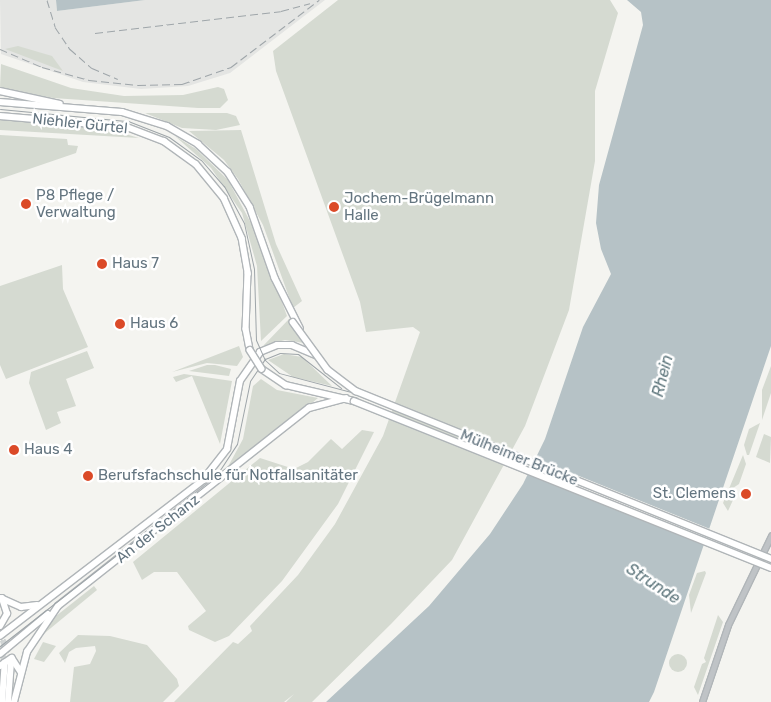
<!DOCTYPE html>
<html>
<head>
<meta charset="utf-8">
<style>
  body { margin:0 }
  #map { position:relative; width:771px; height:702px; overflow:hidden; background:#f4f4f0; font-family:Rubik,sans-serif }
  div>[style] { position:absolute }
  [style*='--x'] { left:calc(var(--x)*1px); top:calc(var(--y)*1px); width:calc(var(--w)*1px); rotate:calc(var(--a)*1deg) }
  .built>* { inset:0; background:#e4e5e3 }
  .green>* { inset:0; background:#d5dad1 }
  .round { border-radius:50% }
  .water>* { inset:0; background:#b6c2c6 }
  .pier>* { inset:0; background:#f4f4f0; transform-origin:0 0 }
  .major-tunnel>* { height:5.5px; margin-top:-2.75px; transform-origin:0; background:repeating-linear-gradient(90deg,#d0d4d4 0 5.5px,transparent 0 8.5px) }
  .roads { filter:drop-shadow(1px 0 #b0b5b8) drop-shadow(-1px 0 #b0b5b8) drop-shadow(0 1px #b0b5b8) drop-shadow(0 -1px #b0b5b8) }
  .minor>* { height:4.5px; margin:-2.25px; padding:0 2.25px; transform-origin:2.25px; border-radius:2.25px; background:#bfc3c6 }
  .major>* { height:5.5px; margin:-2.75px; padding:0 2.75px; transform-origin:2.75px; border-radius:2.75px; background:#fff }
  .tram>* { height:1px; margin:-0.5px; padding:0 0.5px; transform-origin:0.5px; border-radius:0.5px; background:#9ea5a9 }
  .rail>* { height:1px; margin-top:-0.5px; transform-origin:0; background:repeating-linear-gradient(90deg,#9ea5a9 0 8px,transparent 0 12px) }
  .bridges { filter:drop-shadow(1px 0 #b0b5b8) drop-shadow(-1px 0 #b0b5b8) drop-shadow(0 1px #b0b5b8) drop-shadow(0 -1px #b0b5b8) }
  .major-bridge>* { height:5.5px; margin:-2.75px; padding:0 2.75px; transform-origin:2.75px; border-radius:2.75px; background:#fff }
  .dots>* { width:14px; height:14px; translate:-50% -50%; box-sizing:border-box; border:2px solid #fff; border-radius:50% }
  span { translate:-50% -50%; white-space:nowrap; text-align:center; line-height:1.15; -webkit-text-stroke:5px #fff; paint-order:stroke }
  .street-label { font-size:15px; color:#647580 }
  .poi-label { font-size:15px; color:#647580 }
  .left { translate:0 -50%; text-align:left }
  .right { translate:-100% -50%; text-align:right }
  .water-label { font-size:16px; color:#5f777d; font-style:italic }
</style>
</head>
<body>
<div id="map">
  <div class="built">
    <div style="clip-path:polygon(0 0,56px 0,57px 11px,145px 0,325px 0,230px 73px,188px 86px,141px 89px,83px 82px,1px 54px)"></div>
  </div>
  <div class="green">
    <div style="clip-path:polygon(338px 0,610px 0,618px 13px,595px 91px,595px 161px,569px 310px,525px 426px,452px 560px,391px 624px,312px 702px,286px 702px,294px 694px,284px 702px,174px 702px,233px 642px,238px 644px,252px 631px,250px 626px,298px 575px,335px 524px,383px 436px,420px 332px,413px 327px,366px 332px,360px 302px,276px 71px,273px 51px)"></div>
    <div style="clip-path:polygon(18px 46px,52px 56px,63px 71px,5px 49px)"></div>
    <div style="clip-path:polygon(1px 64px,71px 88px,124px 96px,183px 95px,218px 87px,224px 89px,228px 100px,220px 108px,198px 108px,53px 98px,0 88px)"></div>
    <div style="clip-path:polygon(145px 113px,227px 113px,236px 116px,240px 125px,216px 130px,182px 128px)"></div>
    <div style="clip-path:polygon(0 119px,102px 127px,139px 138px,0 130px)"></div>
    <div style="clip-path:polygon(241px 130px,276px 244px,302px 301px,293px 308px,263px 225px,238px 179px,224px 160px,189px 131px)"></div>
    <div style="clip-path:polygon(0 135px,67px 139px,68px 145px,78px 146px,76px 153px,0 179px)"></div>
    <div style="clip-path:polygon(175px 136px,196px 149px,228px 180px,259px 238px,287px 316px,261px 341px,257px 266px,242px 213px,211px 168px)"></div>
    <div style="clip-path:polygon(62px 265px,63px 289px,88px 347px,6px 379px,0 365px,0 286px)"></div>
    <div style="clip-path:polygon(289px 319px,304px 343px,285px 340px,263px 346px)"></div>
    <div style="clip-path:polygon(239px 346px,243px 357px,237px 366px,207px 363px,172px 372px)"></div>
    <div style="clip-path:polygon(87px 351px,94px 368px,66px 379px,76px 406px,57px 412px,61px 423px,46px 430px,29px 383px,31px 372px)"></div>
    <div style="clip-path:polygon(284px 354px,302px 357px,332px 386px,293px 377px,268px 360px)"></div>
    <div style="clip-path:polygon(207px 365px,215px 365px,231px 369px,229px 376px,189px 371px)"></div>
    <div style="clip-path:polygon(771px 366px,771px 393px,762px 420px,762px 390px)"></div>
    <div style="clip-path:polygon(184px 374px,232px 381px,220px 444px,192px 376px,176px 382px,173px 377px)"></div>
    <div style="clip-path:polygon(261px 379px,277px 390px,318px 398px,224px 474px,243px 439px,253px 386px)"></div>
    <div style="clip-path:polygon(760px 423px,749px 455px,747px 455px,744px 445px,749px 429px)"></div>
    <div style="clip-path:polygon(362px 430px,374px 432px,338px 504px,282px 581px,229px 636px,215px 642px,189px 630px,188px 626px,206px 611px,177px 572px,154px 572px,142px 580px,133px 562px,260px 458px,294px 469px,308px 462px,331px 439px,342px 449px)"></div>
    <div style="clip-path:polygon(764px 434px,771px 437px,770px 463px,756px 457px)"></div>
    <div style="clip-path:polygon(743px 455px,746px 464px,739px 484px,730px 490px,733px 500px,728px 511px,723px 503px)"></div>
    <div style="clip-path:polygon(705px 571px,706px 573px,691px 613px,689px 595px,697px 573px)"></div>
    <div style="clip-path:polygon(94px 586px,97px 590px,40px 637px,56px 616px)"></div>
    <div style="clip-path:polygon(718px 615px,723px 622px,698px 695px,694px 687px,702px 664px,706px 662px,704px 658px)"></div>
    <div style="clip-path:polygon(78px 635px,110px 636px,147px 645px,177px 679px,179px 686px,163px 702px,70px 702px,74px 667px,90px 664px,96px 651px,95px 646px,76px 648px,69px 652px,65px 663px,59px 653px)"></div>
    <div style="clip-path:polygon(43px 642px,56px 646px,44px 662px,34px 659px)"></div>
    <div class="round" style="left:669px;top:654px;width:18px;height:18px"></div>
  </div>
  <div class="water">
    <div style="clip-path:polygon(56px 0,145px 0,57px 11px)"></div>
    <div style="clip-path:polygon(627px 0,771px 0,771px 346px,654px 692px,649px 702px,326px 702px,429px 606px,490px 534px,523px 484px,545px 439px,583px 327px,611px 274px,601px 249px,596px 223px,599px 185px,643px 25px,641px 12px)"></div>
  </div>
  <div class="pier">
    <div style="left:532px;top:457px;width:194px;height:17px;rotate:22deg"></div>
  </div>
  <div class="major-tunnel">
    <div style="--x:0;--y:632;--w:32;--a:70"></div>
    <div style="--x:0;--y:646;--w:18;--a:74"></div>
  </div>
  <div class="roads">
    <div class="minor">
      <div style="--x:702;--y:702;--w:81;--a:-71.3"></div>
      <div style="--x:728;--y:625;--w:99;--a:-64.2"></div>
    </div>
    <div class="major">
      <div style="--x:0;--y:91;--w:61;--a:12.2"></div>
      <div style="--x:0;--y:102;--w:122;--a:4.7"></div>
      <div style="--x:122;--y:112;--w:47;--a:17.3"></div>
      <div style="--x:167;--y:126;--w:36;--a:30"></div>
      <div style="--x:198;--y:144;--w:41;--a:43"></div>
      <div style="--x:228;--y:172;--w:41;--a:57.8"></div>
      <div style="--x:250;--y:207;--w:75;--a:70.6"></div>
      <div style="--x:275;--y:278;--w:56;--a:63.4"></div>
      <div style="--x:0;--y:116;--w:127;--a:5"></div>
      <div style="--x:127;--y:127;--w:40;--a:21"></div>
      <div style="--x:164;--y:141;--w:39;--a:36"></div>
      <div style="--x:196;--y:164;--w:44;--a:50.5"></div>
      <div style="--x:224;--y:198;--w:44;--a:65.8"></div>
      <div style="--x:242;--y:238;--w:36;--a:80"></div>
      <div style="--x:248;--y:273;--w:56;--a:92"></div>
      <div style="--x:246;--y:329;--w:21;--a:79"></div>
      <div style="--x:262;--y:369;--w:29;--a:34"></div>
      <div style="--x:286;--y:385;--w:70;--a:13.2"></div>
      <div style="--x:1;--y:598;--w:22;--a:24"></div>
      <div style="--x:21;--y:607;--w:16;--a:-7"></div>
      <div style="--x:0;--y:626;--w:14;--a:-60"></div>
      <div style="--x:7;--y:614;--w:16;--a:-108"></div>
      <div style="--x:0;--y:636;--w:256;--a:-37.5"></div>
      <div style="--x:203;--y:480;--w:39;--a:-52"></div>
      <div style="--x:227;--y:449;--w:69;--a:-79.2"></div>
      <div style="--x:240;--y:381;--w:35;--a:-55"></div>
      <div style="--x:260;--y:352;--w:18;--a:-22"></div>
      <div style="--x:277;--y:345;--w:15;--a:0"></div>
      <div style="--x:292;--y:345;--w:26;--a:23"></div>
      <div style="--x:0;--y:654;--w:62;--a:-39.8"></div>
      <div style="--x:0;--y:666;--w:14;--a:-34"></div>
      <div style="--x:12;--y:658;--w:17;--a:57"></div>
      <div style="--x:2;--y:702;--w:39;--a:-86"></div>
      <div style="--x:8;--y:702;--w:40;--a:-85.7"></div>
      <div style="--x:14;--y:702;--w:52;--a:-75.4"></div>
      <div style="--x:27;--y:652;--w:55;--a:-56"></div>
      <div style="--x:58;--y:606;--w:320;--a:-38.3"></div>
      <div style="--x:309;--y:408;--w:38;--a:-15"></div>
    </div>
  </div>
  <div class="tram">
    <div style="--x:0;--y:109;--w:129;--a:5.4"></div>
    <div style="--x:128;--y:121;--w:44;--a:21.3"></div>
    <div style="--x:169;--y:137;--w:39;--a:36"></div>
    <div style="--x:201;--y:160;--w:35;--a:49"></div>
    <div style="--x:224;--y:186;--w:42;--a:61.6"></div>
    <div style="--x:244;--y:223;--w:47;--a:77.7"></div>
    <div style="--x:254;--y:269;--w:71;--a:88.4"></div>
    <div style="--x:256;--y:340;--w:22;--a:66"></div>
    <div style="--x:265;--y:360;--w:19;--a:43"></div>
    <div style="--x:279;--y:373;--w:79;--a:14.7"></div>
    <div style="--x:355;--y:393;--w:449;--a:22.1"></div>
    <div style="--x:0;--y:646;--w:271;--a:-38"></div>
    <div style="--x:214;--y:479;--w:42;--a:-56.7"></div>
    <div style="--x:237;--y:444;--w:64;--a:-78.3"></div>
    <div style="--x:250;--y:381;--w:27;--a:-56"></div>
    <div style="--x:265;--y:359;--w:16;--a:-22"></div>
    <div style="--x:280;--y:353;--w:18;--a:3"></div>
    <div style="--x:298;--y:354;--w:55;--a:38.3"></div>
  </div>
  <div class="rail">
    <div style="--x:47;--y:0;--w:28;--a:73"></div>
    <div style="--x:55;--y:27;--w:27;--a:56"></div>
    <div style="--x:70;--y:49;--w:29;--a:41"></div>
    <div style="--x:92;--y:68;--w:28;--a:23"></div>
    <div style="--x:95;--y:33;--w:187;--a:-6.7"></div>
    <div style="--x:281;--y:11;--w:30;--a:-15"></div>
    <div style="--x:0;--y:49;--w:46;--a:23.2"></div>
    <div style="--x:42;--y:67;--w:49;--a:15.5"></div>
    <div style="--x:89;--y:80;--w:49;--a:5.8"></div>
    <div style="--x:138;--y:85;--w:44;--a:-1.3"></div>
    <div style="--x:182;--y:84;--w:52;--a:-19.1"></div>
    <div style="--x:231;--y:67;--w:111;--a:-37.3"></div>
  </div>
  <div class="bridges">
    <div class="major-bridge">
      <div style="--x:293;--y:322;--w:59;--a:53.9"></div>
      <div style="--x:328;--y:370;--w:35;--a:37"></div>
      <div style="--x:356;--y:391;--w:448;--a:22"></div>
      <div style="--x:250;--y:350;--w:22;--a:58"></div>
      <div style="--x:354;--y:401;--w:449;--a:21.8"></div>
    </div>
  </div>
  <div class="dots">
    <div style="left:26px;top:204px;background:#db4a28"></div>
    <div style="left:334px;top:207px;background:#db4a28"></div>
    <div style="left:102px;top:264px;background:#db4a28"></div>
    <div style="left:120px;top:324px;background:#db4a28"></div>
    <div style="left:14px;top:450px;background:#db4a28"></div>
    <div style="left:88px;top:476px;background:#db4a28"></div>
    <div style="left:746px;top:494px;background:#db4a28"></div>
  </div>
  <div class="street-label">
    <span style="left:80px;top:124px;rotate:6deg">Niehler Gürtel</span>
    <span style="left:519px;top:458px;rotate:22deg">Mülheimer Brücke</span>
    <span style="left:158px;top:529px;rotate:-38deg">An der Schanz</span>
  </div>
  <div class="poi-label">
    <span class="left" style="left:36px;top:204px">P8 Pflege /<br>Verwaltung</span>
    <span class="left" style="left:344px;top:207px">Jochem-Brügelmann<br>Halle</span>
    <span class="left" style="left:112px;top:264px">Haus 7</span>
    <span class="left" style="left:130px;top:324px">Haus 6</span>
    <span class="left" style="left:24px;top:450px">Haus 4</span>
    <span class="left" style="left:98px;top:476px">Berufsfachschule für Notfallsanitäter</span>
    <span class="right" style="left:736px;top:494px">St. Clemens</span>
  </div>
  <div class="water-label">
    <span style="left:663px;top:376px;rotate:-76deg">Rhein</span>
    <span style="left:653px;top:584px;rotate:33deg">Strunde</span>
  </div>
</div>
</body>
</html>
